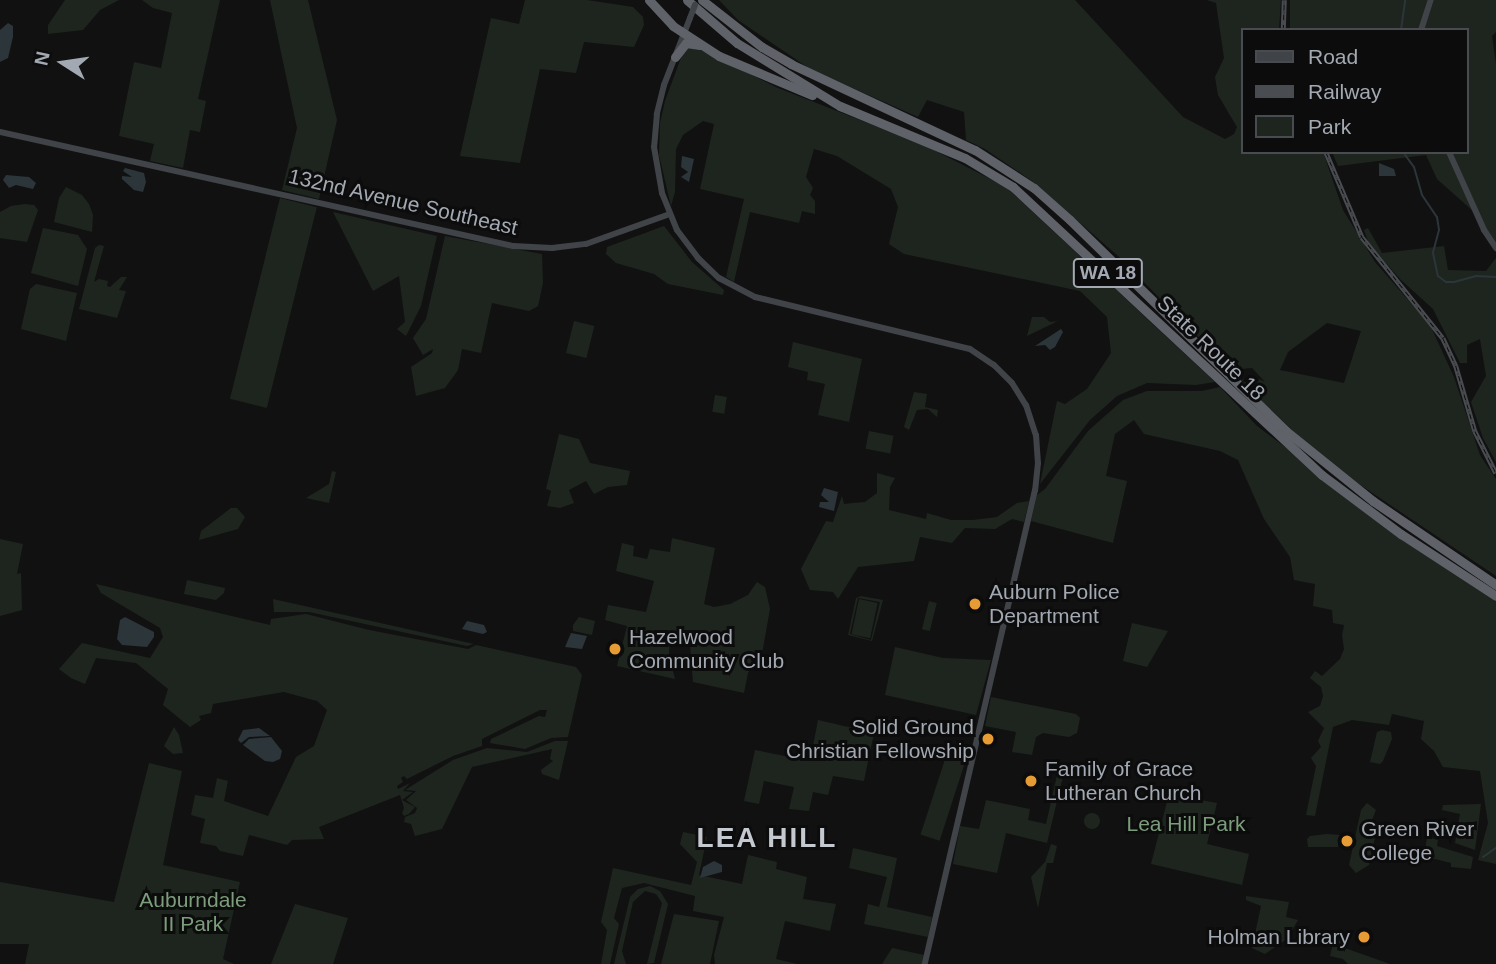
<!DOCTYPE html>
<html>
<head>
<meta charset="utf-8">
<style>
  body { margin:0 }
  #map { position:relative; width:1496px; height:964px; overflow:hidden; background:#111112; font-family:Arial,sans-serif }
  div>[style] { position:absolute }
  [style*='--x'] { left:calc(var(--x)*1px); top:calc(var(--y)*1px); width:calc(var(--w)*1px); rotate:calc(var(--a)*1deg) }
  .green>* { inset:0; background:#1e251e; transform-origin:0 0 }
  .round { border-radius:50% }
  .water>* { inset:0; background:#2b353a }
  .stream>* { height:2px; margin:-1px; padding:0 1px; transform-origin:1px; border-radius:1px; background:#2b353a }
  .secondary>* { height:6px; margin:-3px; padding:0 3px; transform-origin:3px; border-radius:3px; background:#404347 }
  .motorway>* { height:9px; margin:-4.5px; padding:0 4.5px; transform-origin:4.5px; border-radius:4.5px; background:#5f6268 }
  .rail>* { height:4.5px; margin-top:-2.25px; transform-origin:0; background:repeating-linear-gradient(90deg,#0c0c0d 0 5px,#494c50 0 10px); box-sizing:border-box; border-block:2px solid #494c50 }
  .secondary-bridge>* { height:6px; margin:-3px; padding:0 3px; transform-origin:3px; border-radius:3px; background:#404347 }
  .dots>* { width:19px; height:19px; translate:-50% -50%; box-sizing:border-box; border:4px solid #0c0c0d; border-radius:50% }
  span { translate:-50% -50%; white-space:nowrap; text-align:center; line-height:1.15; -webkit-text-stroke:6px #0c0c0d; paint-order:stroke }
  .shield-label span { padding:2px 5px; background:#0c0c0d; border:2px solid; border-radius:5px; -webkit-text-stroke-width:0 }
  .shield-label { font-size:19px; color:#a3a9b2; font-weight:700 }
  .street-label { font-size:21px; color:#a3a9b2 }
  .poi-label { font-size:21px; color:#a3a9b2 }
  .left { translate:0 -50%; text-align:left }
  .right { translate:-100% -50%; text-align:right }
  .park-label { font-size:21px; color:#7c9d7b }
  .district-label { font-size:28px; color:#c4c8cf; font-weight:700; letter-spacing:2px }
  .legend { position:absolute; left:1241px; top:28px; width:228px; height:126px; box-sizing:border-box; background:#0c0c0d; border:2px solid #484b4f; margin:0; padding:9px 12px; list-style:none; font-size:21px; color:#a3a9b2 }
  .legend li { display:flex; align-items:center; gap:14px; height:35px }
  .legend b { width:35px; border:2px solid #484b4f }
  .north { position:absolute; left:28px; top:28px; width:70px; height:70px; -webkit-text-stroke:5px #0c0c0d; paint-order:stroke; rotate:282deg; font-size:19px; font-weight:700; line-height:28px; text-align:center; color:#a3a9b2 }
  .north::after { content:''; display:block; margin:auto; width:24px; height:32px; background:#a3a9b2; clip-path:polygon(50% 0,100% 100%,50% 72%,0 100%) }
</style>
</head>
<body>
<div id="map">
  <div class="green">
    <div style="clip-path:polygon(65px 0,119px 0,100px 10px,83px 30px,48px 34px,48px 25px)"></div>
    <div style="clip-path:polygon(142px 0,220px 0,198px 99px,206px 101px,200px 132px,190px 130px,183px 168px,150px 161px,154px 144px,119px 136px,134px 62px,161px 68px,172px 13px,153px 8px)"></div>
    <div style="clip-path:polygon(270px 0,308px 0,337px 120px,319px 199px,282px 190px,297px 128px)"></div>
    <div style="clip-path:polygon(525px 0,587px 0,633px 7px,643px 17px,644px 25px,634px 47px,584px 42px,576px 73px,540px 69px,520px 163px,460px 156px,491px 18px,519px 24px)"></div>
    <div style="clip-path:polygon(evenodd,719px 0,1075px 0,1183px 117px,1225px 139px,1234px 134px,1237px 127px,1218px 95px,1215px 77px,1224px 58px,1216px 3px,1207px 0,1281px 0,1279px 30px,1242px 30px,1242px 152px,1323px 152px,1343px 210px,1375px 262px,1430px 325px,1454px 377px,1480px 455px,1496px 479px,1496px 576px,1359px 484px,1300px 438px,1241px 380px,1255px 377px,1265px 382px,1252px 368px,1231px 370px,1117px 255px,1032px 181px,985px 149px,966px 140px,964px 112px,927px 100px,918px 117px,810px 69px,738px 20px,719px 0,1327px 323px,1361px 331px,1344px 383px,1280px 370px,1288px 352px,1327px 323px)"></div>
    <div style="left:1290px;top:0;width:139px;height:30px"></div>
    <div style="clip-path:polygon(1434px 0,1496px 0,1496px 32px,1492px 36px,1496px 64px,1496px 244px,1486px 229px,1452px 152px,1466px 152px,1466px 30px,1424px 30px)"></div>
    <div style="clip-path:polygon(692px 45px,778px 88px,924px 145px,1006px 187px,1215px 382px,1196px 385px,1147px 383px,1117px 396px,1090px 420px,1040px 484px,1057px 401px,1065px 404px,1087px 389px,1111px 353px,1107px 317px,1080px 291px,904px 254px,889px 244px,898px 207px,891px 189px,837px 156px,814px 149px,806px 177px,813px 188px,810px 195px,815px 201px,815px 214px,802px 211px,799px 223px,750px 212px,734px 282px,726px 277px,744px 199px,700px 189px,714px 124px,703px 121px,683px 135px,676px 149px,675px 192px,671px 206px,659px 155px,660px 123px,665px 101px,685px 47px)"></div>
    <div style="clip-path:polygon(1332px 152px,1447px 152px,1473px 211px,1437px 179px,1426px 155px,1338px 166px)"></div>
    <div style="clip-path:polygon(66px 187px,82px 195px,89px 204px,93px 215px,92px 232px,54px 222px,59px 198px)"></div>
    <div style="left:280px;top:198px;width:38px;height:207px;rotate:14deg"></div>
    <div style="clip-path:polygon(25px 204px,34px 205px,38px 210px,27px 242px,0 238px,0 212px,11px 206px)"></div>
    <div style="clip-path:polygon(333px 212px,437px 236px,421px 306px,406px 336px,397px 329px,405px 322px,399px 276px,373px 291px)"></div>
    <div style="clip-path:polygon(664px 226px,692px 262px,724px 290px,723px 295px,668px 284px,654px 274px,616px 263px,606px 254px,607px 247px)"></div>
    <div style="clip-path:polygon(43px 228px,78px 235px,87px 249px,78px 286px,31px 273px)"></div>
    <div style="clip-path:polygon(1368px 228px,1382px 253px,1444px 246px,1448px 270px,1486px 271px,1496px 258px,1496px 462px,1483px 438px,1471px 402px,1486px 376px,1480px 339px,1467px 345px,1467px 363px,1460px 363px,1433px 309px,1401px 280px,1369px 244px,1364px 230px)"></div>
    <div style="clip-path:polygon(445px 236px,542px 254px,543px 283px,538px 306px,529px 311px,492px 303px,481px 353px,462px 349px,458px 370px,445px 388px,416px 396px,411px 367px,432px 353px,433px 349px,423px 355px,413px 338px,426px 319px)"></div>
    <div style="clip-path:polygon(99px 245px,104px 246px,94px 282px,99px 279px,108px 281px,107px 286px,110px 287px,121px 277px,127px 277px,119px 290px,126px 291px,117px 318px,79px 309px,95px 248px)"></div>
    <div style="clip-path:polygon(36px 284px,77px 293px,66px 341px,21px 329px,30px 289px)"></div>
    <div style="clip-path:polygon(1032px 317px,1044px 317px,1050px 322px,1058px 321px,1027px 336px)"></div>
    <div style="left:574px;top:321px;width:21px;height:33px;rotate:14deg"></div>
    <div style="clip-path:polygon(793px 342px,862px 359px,849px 422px,818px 415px,825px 384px,807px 380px,808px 372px,788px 367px)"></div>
    <div style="clip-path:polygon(1220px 387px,1257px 426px,1456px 574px,1496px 599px,1496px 864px,1478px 860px,1488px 823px,1480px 771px,1443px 767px,1434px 751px,1421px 739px,1424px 721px,1392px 714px,1389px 725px,1352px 720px,1333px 727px,1315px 816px,1306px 815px,1316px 766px,1311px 758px,1321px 747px,1318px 741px,1324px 728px,1308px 712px,1320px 706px,1323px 696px,1321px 687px,1310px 678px,1315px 671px,1322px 676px,1340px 659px,1344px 649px,1342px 635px,1344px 625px,1333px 623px,1332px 610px,1313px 606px,1315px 584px,1294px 580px,1290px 557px,1264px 519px,1238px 460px,1220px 451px,1144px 434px,1134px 420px,1115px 434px,1106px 476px,1127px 481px,1113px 543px,1031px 521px,1037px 495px,1045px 489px,1088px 431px,1123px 400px,1147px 391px,1202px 391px)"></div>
    <div style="clip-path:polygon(914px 392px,927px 394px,925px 407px,938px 410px,937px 417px,928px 409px,917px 410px,909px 430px,904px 427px)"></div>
    <div style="left:715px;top:395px;width:12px;height:17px;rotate:9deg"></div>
    <div style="left:869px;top:431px;width:25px;height:18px;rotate:11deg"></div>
    <div style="clip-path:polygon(559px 434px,579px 439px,590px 463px,630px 471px,627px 485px,608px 487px,594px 494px,586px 481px,569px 490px,574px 503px,560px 508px,547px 506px,551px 491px,546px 489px)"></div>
    <div style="clip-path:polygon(332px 471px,336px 472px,329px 503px,306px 498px,329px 484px)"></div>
    <div style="clip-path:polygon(877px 473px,895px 478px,890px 487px,889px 510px,926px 519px,927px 513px,951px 520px,973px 520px,997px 517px,1017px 503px,1029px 501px,1024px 522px,1012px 519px,995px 529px,965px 528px,952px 543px,920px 537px,914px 561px,858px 567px,838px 599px,833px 592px,810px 590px,801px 569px,826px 521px,833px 522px,842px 496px,844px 504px,853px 503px,865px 502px,877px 493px)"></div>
    <div style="clip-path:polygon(231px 508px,237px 508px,245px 517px,238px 529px,199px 540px,201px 531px)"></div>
    <div style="clip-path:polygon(672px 538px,715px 548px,704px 604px,714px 607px,730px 604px,748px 595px,757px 582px,765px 587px,770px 609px,762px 654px,748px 673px,744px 693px,693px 682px,689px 632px,670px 634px,669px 655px,675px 679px,617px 666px,627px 626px,605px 620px,608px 605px,646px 612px,654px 581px,616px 571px,622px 543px,634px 546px,633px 556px,647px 559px,650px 549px,670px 552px)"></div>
    <div style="clip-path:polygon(0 539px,23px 544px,17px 574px,21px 573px,22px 610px,0 616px)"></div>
    <div style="clip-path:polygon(187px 580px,225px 588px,224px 593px,216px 600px,184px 594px)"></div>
    <div style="clip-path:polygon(96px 584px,270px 625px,271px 619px,306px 614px,369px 630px,468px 649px,476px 645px,576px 667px,582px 675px,568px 737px,551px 738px,525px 749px,490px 743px,491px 739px,539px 716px,545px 717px,547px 710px,540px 710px,482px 739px,482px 746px,453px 756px,407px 779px,404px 776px,401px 778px,403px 782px,397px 786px,398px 789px,410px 783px,403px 791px,413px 792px,402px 800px,415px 807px,409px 814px,404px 816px,402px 813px,404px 808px,400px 795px,319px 827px,324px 839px,292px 840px,287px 845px,249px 835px,243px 856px,220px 851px,216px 846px,200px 843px,205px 819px,191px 815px,195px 795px,213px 798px,217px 778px,228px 781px,224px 801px,268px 816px,296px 757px,314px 746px,327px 710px,317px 701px,284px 692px,213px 704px,211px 713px,199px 716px,201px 720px,190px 727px,163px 705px,168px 689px,136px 663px,96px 658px,85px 684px,71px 678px,59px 669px,82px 643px,150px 658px,163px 637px,160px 628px,101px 593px)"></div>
    <div style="clip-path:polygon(evenodd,861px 596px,883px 600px,872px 641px,848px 635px,856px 598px,861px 596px,858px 598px,880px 602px,871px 640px,850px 634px,858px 598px)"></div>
    <div style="clip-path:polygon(273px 599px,291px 603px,474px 644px,467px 646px,309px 612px,274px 612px)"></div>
    <div style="left:859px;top:599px;width:19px;height:36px;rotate:12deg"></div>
    <div style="left:929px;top:601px;width:8px;height:29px;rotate:14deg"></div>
    <div style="clip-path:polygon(579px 617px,595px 621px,592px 635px,573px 631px,573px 625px)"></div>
    <div style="clip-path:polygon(1132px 623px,1168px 631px,1147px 667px,1123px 661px)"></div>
    <div style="clip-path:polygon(895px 647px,943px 658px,991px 660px,976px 715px,885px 695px)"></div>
    <div style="clip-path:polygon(991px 697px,1076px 714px,1080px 718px,1077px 733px,1069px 737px,1043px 733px,1036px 737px,1032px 755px,1012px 752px,1016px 732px,985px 726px)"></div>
    <div style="clip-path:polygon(818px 720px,874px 733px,864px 781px,833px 776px,828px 795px,813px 792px,809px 811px,789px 809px,794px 787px,764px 781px,759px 804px,744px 801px,755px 750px,810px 761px)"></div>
    <div style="clip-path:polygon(174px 727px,179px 735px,183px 753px,173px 754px,164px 746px)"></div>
    <div style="clip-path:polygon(1382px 730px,1391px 732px,1392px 739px,1383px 761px,1380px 764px,1370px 762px,1377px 732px)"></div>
    <div style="clip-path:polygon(555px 741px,568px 741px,559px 780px,542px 774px,541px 770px,553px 761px,550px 759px,552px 749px,472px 767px,442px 829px,415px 836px,411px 824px,404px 822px,405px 817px,415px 813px,417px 808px,406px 800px,416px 791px,405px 790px,453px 760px,487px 748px,527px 752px)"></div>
    <div style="left:949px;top:747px;width:20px;height:92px;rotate:18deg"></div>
    <div style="clip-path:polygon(149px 763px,182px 771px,163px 865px,240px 882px,223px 959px,234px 964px,25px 964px,29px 944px,0 944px,0 882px,114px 902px)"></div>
    <div style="clip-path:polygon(1058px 771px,1064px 772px,1047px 843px,1006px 833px,997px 873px,953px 864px,960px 826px,979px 829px,986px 800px,1030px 809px,1028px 820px,1046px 824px)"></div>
    <div style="clip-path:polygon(1169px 794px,1217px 803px,1207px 844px,1249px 854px,1242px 885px,1151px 864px)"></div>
    <div style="clip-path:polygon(1367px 803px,1376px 810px,1372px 820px,1378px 824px,1369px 865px,1356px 873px,1349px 865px,1361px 810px)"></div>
    <div style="clip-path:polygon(1481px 804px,1475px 850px,1455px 843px,1460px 814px,1442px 810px,1443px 805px)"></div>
    <div class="round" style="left:1084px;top:813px;width:16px;height:16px"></div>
    <div style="clip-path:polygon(683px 832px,707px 837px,699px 875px,742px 884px,748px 855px,777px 862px,776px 869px,807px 877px,803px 899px,836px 904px,830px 931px,785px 921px,776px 959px,797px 964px,715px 964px,714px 955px,724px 917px,693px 911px,695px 896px,644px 883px,622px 888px,614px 918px,619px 924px,610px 964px,601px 964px,607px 930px,601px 922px,613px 868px,691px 885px,697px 862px,680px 844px)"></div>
    <div style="clip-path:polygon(1327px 834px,1340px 835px,1338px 847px,1308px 847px,1307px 839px,1310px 836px)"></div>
    <div style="clip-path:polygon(1427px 837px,1438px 840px,1437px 846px,1473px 857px,1471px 869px,1451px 867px,1451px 863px,1435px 859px,1424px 861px)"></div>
    <div style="clip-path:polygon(1051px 844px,1057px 846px,1053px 863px,1047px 863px,1038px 908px,1031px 877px,1045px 862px)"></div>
    <div style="clip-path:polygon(853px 848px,897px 858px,887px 907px,932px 917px,928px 937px,864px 924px,868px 904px,879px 907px,887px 877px,849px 868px)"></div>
    <div style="clip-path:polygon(650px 886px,660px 891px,668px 904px,654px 963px,647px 964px,662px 903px,656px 894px,645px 891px,633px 902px,622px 951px,626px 964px,614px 964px,630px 897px,638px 889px)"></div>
    <div style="clip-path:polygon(1246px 896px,1289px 902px,1286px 917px,1298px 920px,1287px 939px,1265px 954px,1252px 948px,1261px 906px,1246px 900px)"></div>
    <div style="clip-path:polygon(295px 904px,348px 918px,333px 964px,271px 964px)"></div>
    <div style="clip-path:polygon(674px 914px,719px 921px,710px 964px,661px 964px)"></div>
    <div style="clip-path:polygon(1335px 934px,1340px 936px,1342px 947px,1390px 964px,1348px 964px,1343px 959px,1330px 956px)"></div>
    <div style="clip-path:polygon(892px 948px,924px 955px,922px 964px,882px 964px)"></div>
  </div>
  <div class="water">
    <div style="clip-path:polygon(8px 23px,13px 26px,13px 37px,8px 58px,0 62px,0 30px)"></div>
    <div style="clip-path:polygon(682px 156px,694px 159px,689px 182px,681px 177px,688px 172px,681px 167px)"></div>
    <div style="clip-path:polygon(1379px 163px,1394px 169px,1396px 176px,1379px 176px)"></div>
    <div style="clip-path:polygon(125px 168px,144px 173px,146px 182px,143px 192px,134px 190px,122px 179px,122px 176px,132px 177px,123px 171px)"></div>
    <div style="clip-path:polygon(6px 175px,29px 177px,36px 183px,33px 189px,16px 185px,9px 188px,3px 180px)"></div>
    <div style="clip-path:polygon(1061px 329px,1063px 332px,1055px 347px,1050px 350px,1045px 345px,1035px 346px)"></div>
    <div style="clip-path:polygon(824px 488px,838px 492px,834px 511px,819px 507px,820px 502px,829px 502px,821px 495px)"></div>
    <div style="clip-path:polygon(125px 617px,154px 632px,154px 637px,147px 647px,122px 645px,117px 639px,120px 620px)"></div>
    <div style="clip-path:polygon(467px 621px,484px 625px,487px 632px,483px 634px,462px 629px)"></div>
    <div style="clip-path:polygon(571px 633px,587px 636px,582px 649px,565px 647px)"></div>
    <div style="clip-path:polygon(259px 728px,270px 736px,249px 737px,241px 743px,238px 740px,243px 730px)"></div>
    <div style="clip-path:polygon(271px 737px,282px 751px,280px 759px,273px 762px,265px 761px,243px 745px,249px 739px)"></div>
    <div style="clip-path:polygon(714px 861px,722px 865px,722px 872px,700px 878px,703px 867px)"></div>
  </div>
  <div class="stream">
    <div style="--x:1401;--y:30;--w:30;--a:-82"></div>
    <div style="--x:1403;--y:152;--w:19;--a:54"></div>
    <div style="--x:1414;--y:167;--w:29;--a:74"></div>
    <div style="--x:1422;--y:195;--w:27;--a:56"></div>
    <div style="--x:1437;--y:217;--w:13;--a:81"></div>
    <div style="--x:1439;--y:230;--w:24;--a:105"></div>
    <div style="--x:1433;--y:253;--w:24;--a:78"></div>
    <div style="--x:1438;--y:276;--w:10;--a:37"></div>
    <div style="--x:1446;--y:282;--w:8;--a:0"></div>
    <div style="--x:1454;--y:282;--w:23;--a:-15"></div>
    <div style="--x:1476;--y:276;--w:20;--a:3"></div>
    <div style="--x:1483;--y:857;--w:16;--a:-35"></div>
  </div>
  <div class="secondary">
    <div style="--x:690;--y:18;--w:72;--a:111.2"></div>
    <div style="--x:664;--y:85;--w:30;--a:104"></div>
    <div style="--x:657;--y:114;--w:33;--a:95"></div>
    <div style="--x:654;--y:147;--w:47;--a:80.1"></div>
    <div style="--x:662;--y:193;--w:40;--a:68"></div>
    <div style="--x:677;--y:230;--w:35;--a:53"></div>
    <div style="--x:698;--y:258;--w:29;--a:44"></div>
    <div style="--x:719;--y:278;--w:41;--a:27.8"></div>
    <div style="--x:755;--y:297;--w:221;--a:13.6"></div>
    <div style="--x:970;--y:349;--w:29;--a:34"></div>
    <div style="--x:994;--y:365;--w:25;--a:45"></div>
    <div style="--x:1012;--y:383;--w:26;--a:58"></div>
    <div style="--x:1026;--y:405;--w:32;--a:72"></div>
    <div style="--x:1036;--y:435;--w:28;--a:86"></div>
    <div style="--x:1038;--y:463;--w:27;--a:96"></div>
    <div style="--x:1035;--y:490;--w:487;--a:103.1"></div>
    <div style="--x:1421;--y:30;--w:32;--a:-72"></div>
    <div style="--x:0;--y:132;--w:526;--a:12.53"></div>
    <div style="--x:513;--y:246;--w:39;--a:3"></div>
    <div style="--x:552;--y:248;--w:34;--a:-7"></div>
    <div style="--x:586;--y:244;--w:89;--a:-19.7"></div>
    <div style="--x:1449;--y:152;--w:85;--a:65.8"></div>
    <div style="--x:1484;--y:230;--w:22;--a:56"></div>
  </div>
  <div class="motorway">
    <div style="--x:649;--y:0;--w:35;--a:47"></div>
    <div style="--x:673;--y:26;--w:55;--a:33.1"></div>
    <div style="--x:719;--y:56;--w:101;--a:22.8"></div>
    <div style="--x:687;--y:0;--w:66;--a:40.7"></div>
    <div style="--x:737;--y:43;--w:121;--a:31.5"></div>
    <div style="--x:840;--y:106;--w:135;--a:22.6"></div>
    <div style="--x:965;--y:158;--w:56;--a:31.1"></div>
    <div style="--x:1013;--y:187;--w:422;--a:43"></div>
    <div style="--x:1322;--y:475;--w:99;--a:36.8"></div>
    <div style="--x:1401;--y:534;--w:113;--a:33.1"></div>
    <div style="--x:702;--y:0;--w:76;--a:38.1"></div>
    <div style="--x:762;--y:47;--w:34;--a:30"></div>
    <div style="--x:791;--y:64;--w:203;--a:25.1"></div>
    <div style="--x:975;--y:150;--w:70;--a:32.8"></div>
    <div style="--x:1034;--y:188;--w:48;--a:41.6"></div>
    <div style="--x:1070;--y:220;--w:302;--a:44.3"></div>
    <div style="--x:1286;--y:431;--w:112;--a:38.8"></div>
    <div style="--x:1373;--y:501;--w:149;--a:34.3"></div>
    <div style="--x:675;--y:57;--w:18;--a:-52"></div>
    <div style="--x:686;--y:43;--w:14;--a:8"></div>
  </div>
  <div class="rail">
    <div style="--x:1283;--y:30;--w:30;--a:-88"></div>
    <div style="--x:1326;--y:152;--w:92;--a:67"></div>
    <div style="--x:1362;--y:237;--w:129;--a:51.3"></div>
    <div style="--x:1443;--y:338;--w:31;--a:65"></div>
    <div style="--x:1456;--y:366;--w:68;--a:73.7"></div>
    <div style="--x:1475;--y:431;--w:47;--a:63.4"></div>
  </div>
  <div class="secondary-bridge">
    <div style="--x:690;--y:18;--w:14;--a:-69"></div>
  </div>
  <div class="dots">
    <div style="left:975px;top:604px;background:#e79b35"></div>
    <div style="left:615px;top:649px;background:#e79b35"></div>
    <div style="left:988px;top:739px;background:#e79b35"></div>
    <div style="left:1031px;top:781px;background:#e79b35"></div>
    <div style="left:1347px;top:841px;background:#e79b35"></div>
    <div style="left:1364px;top:937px;background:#e79b35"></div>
  </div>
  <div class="shield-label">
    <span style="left:1108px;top:273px">WA 18</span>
  </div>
  <div class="street-label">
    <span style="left:403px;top:202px;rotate:13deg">132nd Avenue Southeast</span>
    <span style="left:1211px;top:348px;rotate:44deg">State Route 18</span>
  </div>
  <div class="poi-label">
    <span class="left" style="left:989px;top:604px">Auburn Police<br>Department</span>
    <span class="left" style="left:629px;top:649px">Hazelwood<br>Community Club</span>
    <span class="right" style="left:974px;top:739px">Solid Ground<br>Christian Fellowship</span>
    <span class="left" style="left:1045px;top:781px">Family of Grace<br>Lutheran Church</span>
    <span class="left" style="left:1361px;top:841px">Green River<br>College</span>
    <span class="right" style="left:1350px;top:937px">Holman Library</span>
  </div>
  <div class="park-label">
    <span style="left:1186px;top:824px">Lea Hill Park</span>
    <span style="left:193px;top:912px">Auburndale<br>II Park</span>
  </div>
  <div class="district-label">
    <span style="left:767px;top:838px">LEA HILL</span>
  </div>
  <ul class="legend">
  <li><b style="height:9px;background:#404347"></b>Road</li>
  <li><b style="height:9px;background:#494c50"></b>Railway</li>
  <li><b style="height:19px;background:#1e251e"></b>Park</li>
  </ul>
  <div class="north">N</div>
</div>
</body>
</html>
